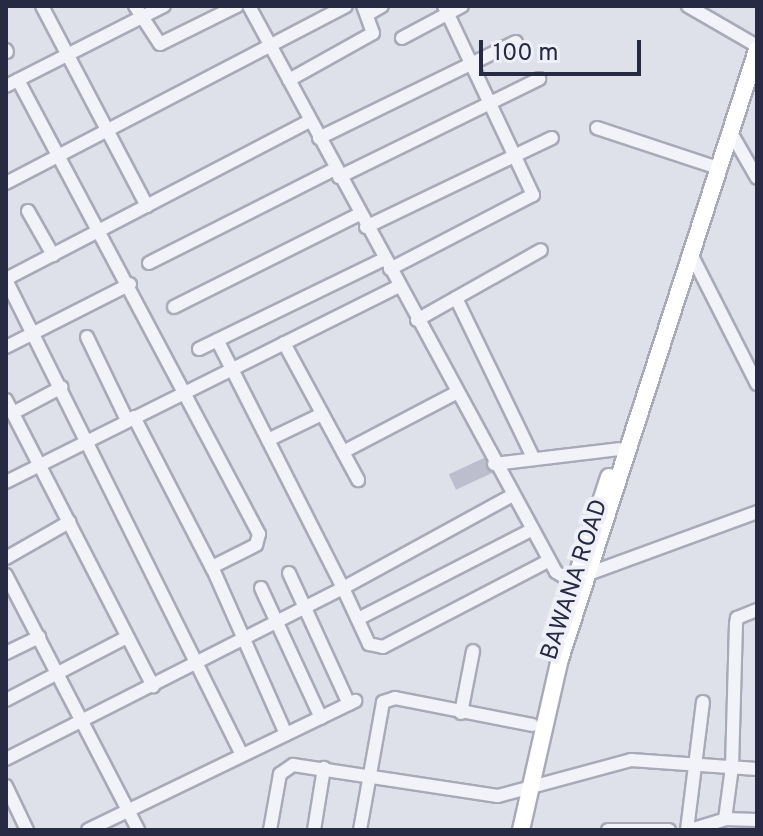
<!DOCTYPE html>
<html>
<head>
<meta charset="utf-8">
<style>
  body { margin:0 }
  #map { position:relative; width:763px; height:836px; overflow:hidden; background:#dfe1ea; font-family:Overpass,sans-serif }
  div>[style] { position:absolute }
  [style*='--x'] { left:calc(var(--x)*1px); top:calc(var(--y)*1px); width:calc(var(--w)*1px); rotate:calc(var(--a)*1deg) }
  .building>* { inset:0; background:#bcbecd; transform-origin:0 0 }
  .roads { filter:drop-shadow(2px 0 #a8aab8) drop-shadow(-2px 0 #a8aab8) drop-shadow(0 2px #a8aab8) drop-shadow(0 -2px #a8aab8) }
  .street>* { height:12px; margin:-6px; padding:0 6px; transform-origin:6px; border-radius:6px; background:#f2f3f8 }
  .secondary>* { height:16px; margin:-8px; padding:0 8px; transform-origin:8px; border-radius:8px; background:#fff }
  span { translate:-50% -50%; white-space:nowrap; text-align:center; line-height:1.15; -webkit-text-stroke:8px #eff0f7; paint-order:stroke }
  .street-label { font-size:24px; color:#262a42 }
  .frame { position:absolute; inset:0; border:8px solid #262a42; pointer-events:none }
  .scale { position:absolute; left:479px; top:40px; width:162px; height:36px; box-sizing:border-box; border:4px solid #262a42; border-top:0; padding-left:10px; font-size:24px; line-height:28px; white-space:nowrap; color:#262a42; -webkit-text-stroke:6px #eff0f7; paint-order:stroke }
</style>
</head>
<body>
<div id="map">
  <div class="building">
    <div style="left:486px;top:457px;width:17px;height:41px;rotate:65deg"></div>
  </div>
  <div class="roads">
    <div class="street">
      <div style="--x:42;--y:6;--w:226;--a:62.3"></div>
      <div style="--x:135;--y:6;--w:45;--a:56.7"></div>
      <div style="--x:160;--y:44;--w:86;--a:-26.3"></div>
      <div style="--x:249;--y:6;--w:644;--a:61.52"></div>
      <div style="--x:556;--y:572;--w:9;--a:32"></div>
      <div style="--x:564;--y:577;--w:24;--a:-7"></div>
      <div style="--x:588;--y:574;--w:180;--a:-20.1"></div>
      <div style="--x:688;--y:6;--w:80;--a:30.1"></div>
      <div style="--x:368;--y:14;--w:16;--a:-30"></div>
      <div style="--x:402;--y:38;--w:68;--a:-28.1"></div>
      <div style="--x:6;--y:50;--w:2;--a:63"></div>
      <div style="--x:18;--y:80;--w:514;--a:62.04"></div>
      <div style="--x:259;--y:534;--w:11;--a:105"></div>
      <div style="--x:256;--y:545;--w:49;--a:153.4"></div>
      <div style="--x:212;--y:567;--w:183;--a:66.1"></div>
      <div style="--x:289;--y:80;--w:96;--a:-29.2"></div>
      <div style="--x:373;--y:33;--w:29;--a:-110"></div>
      <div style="--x:6;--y:86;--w:177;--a:-26.9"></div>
      <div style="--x:597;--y:128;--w:127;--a:18.3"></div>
      <div style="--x:730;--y:131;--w:54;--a:60.1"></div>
      <div style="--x:319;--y:138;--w:219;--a:-26"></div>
      <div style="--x:339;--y:177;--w:223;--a:-26.1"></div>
      <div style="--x:6;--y:183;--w:383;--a:-27.5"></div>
      <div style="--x:28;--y:211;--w:51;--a:60.4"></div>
      <div style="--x:366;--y:227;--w:206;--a:-25.6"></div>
      <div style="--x:690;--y:252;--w:148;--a:63.1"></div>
      <div style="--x:149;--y:263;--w:208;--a:-26.8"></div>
      <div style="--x:390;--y:269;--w:161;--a:-27.4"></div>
      <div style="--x:533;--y:195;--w:209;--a:-115.2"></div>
      <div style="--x:6;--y:279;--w:343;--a:-27.5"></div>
      <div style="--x:6;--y:280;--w:530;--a:63.58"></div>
      <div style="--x:456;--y:298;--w:177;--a:64.2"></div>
      <div style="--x:174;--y:307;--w:208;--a:-26.6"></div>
      <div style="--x:417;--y:320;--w:142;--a:-29.4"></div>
      <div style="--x:87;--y:337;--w:92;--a:64.3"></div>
      <div style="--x:284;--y:343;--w:156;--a:61.6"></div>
      <div style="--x:6;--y:347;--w:139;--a:-26.9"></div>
      <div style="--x:199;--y:349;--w:206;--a:-25.9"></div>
      <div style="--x:6;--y:400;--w:322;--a:62.8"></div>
      <div style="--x:13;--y:413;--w:55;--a:-28"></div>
      <div style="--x:134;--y:417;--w:172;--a:62.7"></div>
      <div style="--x:270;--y:439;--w:58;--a:-25.7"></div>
      <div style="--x:343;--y:452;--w:127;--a:-27.6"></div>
      <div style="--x:494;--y:464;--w:126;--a:-6.8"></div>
      <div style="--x:6;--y:482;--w:439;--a:-26.5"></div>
      <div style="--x:511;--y:496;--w:192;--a:151.3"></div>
      <div style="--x:343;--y:588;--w:62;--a:65.1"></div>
      <div style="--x:369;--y:644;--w:14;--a:12"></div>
      <div style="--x:383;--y:647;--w:184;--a:-27.5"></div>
      <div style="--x:6;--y:558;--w:73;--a:-29.7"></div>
      <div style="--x:289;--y:573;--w:144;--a:65.4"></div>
      <div style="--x:6;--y:575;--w:287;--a:62.6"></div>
      <div style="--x:261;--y:588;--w:143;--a:65.2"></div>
      <div style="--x:358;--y:619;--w:192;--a:-27.2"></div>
      <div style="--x:6;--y:653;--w:37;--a:-26"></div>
      <div style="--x:6;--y:700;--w:136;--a:-27.5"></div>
      <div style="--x:461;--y:713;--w:63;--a:-79"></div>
      <div style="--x:6;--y:759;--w:378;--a:-26.9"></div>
      <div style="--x:343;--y:588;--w:278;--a:-116.9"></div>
      <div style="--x:6;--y:786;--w:49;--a:64.5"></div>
      <div style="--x:725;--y:819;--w:52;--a:-82.3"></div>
      <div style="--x:732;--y:767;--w:143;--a:-88.4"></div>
      <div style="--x:736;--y:624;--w:6;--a:-81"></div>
      <div style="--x:737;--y:618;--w:22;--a:-22"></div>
      <div style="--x:88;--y:830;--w:297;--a:-25.8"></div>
      <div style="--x:270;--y:830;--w:57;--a:-79.9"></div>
      <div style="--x:280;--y:774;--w:16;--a:-35"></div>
      <div style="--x:293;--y:765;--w:207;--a:8.6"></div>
      <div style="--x:498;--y:796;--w:138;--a:-15.1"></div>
      <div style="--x:631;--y:760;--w:126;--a:4.1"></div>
      <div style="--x:314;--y:830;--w:63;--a:-80.8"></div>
      <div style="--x:360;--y:830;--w:130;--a:-79.8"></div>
      <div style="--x:383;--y:702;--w:13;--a:-18"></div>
      <div style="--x:395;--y:698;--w:140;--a:11.1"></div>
      <div style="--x:608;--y:830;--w:61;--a:0"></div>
      <div style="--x:687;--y:830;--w:129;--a:-82.9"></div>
      <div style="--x:690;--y:830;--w:37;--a:-17"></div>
      <div style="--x:725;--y:819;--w:32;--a:2"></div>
    </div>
    <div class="secondary">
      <div style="--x:559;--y:630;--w:161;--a:-71.9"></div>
      <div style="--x:521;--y:830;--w:175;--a:-77.2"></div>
      <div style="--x:560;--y:659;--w:640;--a:-72.07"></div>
    </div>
  </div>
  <div class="street-label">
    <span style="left:576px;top:580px;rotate:-72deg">BAWANA ROAD</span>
  </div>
  <div class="frame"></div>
  <div class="scale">100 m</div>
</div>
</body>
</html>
